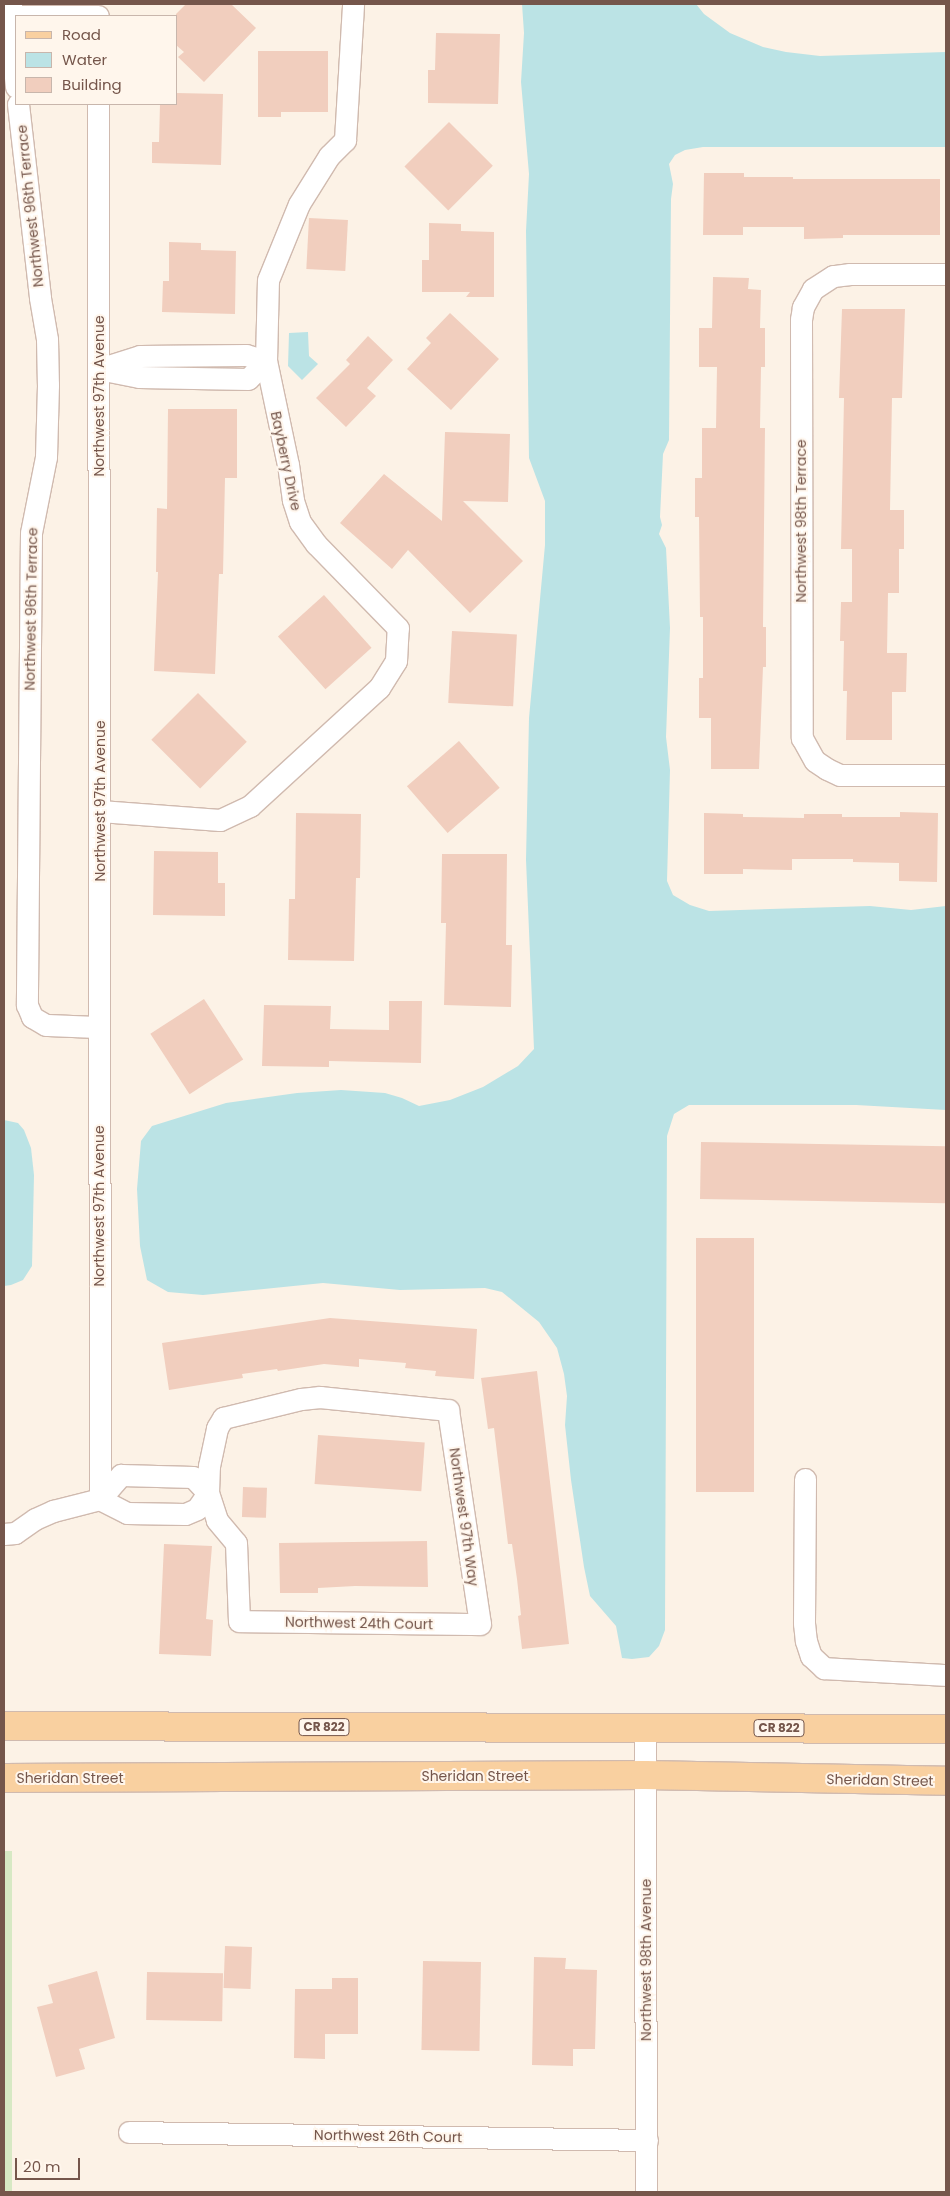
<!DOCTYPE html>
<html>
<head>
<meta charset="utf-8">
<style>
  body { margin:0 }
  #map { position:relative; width:950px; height:2196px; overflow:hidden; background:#fcf2e6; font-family:Poppins,sans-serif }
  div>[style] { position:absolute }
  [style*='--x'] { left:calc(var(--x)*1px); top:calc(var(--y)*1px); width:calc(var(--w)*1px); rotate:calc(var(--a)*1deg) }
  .green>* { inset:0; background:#d7e9c4; transform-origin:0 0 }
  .water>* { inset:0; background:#bbe3e5 }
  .building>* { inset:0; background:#f1cebe; transform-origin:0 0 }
  .roads { filter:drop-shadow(1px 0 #d0baaf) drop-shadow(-1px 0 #d0baaf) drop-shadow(0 1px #d0baaf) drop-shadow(0 -1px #d0baaf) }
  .minor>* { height:21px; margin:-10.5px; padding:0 10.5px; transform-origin:10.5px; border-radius:10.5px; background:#fff }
  .major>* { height:28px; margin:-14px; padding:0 14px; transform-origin:14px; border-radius:14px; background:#f9d0a0 }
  span { translate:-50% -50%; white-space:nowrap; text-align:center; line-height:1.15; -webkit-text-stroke:4px #fff6ec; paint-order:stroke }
  .shield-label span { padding:1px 4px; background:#fff6ec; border:1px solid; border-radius:4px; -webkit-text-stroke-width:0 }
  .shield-label { font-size:12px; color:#75564b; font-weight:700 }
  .street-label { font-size:14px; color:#75564b }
  .frame { position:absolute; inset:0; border:5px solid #75564b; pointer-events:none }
  .legend { position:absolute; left:15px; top:15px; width:162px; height:90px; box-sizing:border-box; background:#fff6ec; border:1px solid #c8b6ac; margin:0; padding:6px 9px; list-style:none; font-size:15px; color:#75564b }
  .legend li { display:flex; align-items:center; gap:10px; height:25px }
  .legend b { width:25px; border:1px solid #c8b6ac }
  .scale { position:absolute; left:15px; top:2158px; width:65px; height:22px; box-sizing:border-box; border:2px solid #75564b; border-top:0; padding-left:6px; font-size:15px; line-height:18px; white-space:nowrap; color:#75564b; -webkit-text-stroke:4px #fff6ec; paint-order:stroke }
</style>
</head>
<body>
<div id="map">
  <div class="green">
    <div style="left:4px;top:1851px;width:8px;height:341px"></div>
  </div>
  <div class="water">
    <div style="clip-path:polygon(522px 4px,696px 4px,704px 14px,730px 33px,763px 47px,786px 52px,820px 56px,946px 52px,946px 147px,703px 147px,685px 150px,675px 155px,669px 164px,673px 184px,671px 199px,669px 440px,663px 454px,660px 517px,662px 525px,659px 534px,666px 548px,670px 628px,666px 737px,670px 770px,667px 881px,673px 895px,690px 905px,709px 911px,870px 906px,911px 910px,946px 906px,946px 1110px,856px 1105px,689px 1105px,674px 1114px,667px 1136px,665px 1630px,659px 1646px,649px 1657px,632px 1659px,622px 1658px,616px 1626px,590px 1596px,584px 1567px,571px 1480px,565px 1425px,567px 1396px,564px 1374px,557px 1348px,539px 1322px,502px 1292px,485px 1288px,400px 1290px,323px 1283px,203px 1295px,168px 1292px,147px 1280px,140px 1246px,137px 1189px,141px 1141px,152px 1126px,226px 1103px,297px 1093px,341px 1090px,385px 1093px,402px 1098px,419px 1106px,450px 1100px,483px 1087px,518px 1066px,534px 1049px,526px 860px,529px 718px,545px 545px,545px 501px,529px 458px,526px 231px,529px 174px,521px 82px,524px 33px)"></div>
    <div style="clip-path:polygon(308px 332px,309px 356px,318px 364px,302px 380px,288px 366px,289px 333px)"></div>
    <div style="clip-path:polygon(4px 1120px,18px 1123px,24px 1130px,31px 1148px,34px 1175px,32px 1266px,23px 1280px,11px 1285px,4px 1286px)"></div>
  </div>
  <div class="building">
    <div style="clip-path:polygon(186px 4px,231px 4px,256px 28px,204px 82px,178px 57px,184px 52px,176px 45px,176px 14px)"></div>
    <div style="clip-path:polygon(436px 33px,500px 34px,498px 104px,428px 103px,428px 70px,435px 70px)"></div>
    <div style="clip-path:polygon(258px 51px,328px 51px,328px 112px,281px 112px,281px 117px,258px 117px)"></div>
    <div style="clip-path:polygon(176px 93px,223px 94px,221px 165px,152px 163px,152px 142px,159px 142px,160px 104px,176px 104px)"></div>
    <div style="left:449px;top:122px;width:62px;height:63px;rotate:45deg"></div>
    <div style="clip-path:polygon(704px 173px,744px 173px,744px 177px,793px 177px,793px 179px,940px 179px,940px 235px,843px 235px,843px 238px,804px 239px,804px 227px,743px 227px,743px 235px,703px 235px)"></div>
    <div style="left:309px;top:218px;width:39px;height:51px;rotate:3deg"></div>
    <div style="clip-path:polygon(429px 223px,461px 224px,461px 231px,494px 232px,494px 297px,466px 297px,470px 292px,422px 292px,422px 260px,429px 260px)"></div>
    <div style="clip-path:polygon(169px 242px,201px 243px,201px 250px,236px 251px,235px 314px,162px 312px,163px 281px,169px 281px)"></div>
    <div style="clip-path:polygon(713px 277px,749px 278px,748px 289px,761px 290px,760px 328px,765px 328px,765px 367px,761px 367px,760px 428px,765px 428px,763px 627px,766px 627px,766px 667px,763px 667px,759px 769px,711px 769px,711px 718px,699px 718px,699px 678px,703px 678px,703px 617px,700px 617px,699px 517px,695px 517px,695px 478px,702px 478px,702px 428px,716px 428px,717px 367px,699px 367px,699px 328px,712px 328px)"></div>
    <div style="clip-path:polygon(842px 309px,905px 309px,902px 398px,892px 398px,890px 510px,904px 510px,904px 549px,899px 549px,899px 593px,888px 593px,887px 653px,907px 653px,906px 692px,892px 692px,892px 740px,846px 740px,847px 691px,843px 691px,844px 641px,840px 641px,841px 602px,852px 602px,852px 549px,841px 549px,844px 398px,839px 398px)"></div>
    <div style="clip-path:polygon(450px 313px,499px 359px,451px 410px,407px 369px,431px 343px,426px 338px)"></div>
    <div style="clip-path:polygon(368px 336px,393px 360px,367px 388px,376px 396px,346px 427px,316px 398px,350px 364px,346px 360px)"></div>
    <div style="clip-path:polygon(168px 409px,237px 409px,237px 478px,225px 478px,223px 574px,219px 574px,215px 674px,154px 671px,158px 572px,156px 572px,157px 508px,167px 509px)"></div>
    <div style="clip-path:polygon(445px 432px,510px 434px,508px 502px,463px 501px,523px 561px,470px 613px,408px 550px,392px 569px,340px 523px,384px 474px,442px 521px)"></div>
    <div style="left:324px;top:595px;width:71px;height:62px;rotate:48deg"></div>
    <div style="left:452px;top:631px;width:65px;height:72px;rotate:3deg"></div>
    <div style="left:198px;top:693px;width:69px;height:66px;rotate:45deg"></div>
    <div style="left:459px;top:741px;width:62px;height:69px;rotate:49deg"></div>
    <div style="clip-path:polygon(900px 812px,938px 813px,937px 882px,899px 881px,899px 863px,853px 862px,853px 859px,792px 859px,792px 870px,743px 869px,743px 874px,704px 874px,704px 813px,743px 814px,743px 817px,804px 818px,804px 814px,842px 814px,842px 817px,900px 817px)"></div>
    <div style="clip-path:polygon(296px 813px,361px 814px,360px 878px,356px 878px,354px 961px,288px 960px,289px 899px,295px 899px)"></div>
    <div style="clip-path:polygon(154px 851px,218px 852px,218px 883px,225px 883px,225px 916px,153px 915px)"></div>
    <div style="clip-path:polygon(442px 854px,507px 854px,506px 945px,512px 945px,511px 1007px,444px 1005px,446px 923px,441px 923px)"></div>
    <div style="left:204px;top:999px;width:72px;height:64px;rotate:57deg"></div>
    <div style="clip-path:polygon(389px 1001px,422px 1001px,421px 1063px,329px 1061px,329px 1067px,262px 1066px,264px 1005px,331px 1006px,330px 1029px,389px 1030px)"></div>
    <div style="left:701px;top:1142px;width:245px;height:57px;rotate:1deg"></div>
    <div style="left:696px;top:1238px;width:58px;height:254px"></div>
    <div style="clip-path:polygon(330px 1318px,477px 1329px,474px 1379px,435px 1376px,436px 1371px,405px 1368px,406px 1363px,359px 1359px,359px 1367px,324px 1364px,278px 1371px,277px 1369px,242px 1374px,243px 1378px,169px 1390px,162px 1343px)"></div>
    <div style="clip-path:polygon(537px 1371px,569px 1644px,522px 1649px,518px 1616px,521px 1615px,517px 1579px,512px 1544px,508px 1544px,494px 1428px,488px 1429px,481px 1378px)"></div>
    <div style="left:318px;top:1435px;width:107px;height:49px;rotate:4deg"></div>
    <div style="left:243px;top:1487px;width:24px;height:30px;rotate:2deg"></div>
    <div style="clip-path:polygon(427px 1541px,428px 1587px,355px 1586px,318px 1588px,318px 1593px,280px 1593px,279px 1543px)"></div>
    <div style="clip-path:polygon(164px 1544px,212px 1546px,206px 1619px,213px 1620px,211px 1656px,159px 1654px)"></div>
    <div style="left:225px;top:1946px;width:27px;height:42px;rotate:2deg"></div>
    <div style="clip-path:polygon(534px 1957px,566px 1958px,565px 1969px,597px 1970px,595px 2049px,573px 2049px,573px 2066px,532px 2065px)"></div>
    <div style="left:423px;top:1961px;width:58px;height:89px;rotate:1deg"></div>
    <div style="clip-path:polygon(97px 1971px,115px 2038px,79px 2049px,85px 2069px,56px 2077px,37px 2007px,53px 2003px,48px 1985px)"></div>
    <div style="left:147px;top:1972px;width:76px;height:48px;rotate:1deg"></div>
    <div style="clip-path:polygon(332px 1978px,358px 1978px,358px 2034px,325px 2034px,325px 2059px,294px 2058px,295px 1989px,332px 1989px)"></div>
  </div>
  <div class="roads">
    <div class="minor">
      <div style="--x:11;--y:4;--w:35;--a:90"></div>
      <div style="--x:11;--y:39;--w:48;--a:84.1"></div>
      <div style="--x:12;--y:16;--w:86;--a:0"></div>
      <div style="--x:18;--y:104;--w:195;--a:83.5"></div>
      <div style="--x:40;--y:298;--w:42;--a:80.3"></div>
      <div style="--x:47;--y:339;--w:46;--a:88.8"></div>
      <div style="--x:48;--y:385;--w:72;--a:91.6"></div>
      <div style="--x:46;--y:457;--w:77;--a:101.2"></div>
      <div style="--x:31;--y:533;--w:472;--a:90.5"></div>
      <div style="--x:27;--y:1005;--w:13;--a:67"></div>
      <div style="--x:32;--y:1017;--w:16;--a:30"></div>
      <div style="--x:46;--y:1025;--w:52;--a:2.2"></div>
      <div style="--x:98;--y:104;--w:1395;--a:89.92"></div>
      <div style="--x:946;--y:274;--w:96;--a:180"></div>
      <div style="--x:850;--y:274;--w:17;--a:173"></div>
      <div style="--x:833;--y:276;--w:24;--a:147"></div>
      <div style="--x:813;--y:289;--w:21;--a:119"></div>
      <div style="--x:803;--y:307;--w:12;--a:99"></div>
      <div style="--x:801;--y:319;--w:419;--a:89.9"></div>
      <div style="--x:802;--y:738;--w:26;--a:61"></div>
      <div style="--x:815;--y:761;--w:14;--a:34"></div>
      <div style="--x:827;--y:769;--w:14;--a:25"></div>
      <div style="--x:840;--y:775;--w:106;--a:0"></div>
      <div style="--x:246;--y:355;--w:21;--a:17"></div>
      <div style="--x:266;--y:361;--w:25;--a:135"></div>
      <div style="--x:248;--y:379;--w:109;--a:-178.9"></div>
      <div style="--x:139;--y:377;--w:41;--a:-168.7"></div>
      <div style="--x:99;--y:369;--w:43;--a:-17.6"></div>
      <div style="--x:140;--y:356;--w:106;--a:-0.5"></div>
      <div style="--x:100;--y:811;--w:120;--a:4.3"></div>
      <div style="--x:220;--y:820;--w:33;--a:-25"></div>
      <div style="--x:250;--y:806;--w:175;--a:-42.5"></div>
      <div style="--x:379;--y:688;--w:32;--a:-58"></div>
      <div style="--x:396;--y:661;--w:33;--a:-87"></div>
      <div style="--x:398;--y:628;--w:117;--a:-134.3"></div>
      <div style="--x:316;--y:544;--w:27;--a:-126"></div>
      <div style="--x:300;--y:522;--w:23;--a:-108"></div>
      <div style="--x:293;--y:500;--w:35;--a:-98"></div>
      <div style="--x:288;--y:465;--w:106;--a:-101.9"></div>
      <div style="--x:266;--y:361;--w:81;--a:-88.6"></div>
      <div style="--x:268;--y:280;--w:82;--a:-67.8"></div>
      <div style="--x:299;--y:204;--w:57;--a:-58"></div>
      <div style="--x:329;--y:156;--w:23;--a:-45"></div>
      <div style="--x:345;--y:140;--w:136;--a:-86.6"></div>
      <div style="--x:320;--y:1397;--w:129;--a:5.8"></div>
      <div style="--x:448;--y:1410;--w:216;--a:81.5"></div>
      <div style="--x:480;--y:1624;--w:241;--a:-179.3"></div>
      <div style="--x:239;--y:1621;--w:78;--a:-92.2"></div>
      <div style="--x:236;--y:1543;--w:30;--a:-130"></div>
      <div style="--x:217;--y:1520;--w:28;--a:-108"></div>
      <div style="--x:208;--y:1493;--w:27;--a:-88"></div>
      <div style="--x:209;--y:1466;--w:39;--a:-78"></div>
      <div style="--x:217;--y:1428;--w:12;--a:-59"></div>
      <div style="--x:223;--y:1418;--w:80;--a:-13.7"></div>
      <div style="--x:301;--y:1399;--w:19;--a:-6"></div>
      <div style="--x:121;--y:1475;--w:72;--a:1.6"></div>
      <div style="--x:193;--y:1477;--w:22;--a:47"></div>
      <div style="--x:208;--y:1493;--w:19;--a:125"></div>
      <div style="--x:197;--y:1509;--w:13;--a:157"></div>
      <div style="--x:185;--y:1514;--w:58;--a:-179"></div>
      <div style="--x:127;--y:1513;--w:30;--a:-153"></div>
      <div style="--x:100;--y:1499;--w:32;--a:-49"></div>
      <div style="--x:805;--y:1479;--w:144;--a:90.4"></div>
      <div style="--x:804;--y:1623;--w:18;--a:84"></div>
      <div style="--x:806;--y:1641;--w:16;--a:72"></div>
      <div style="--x:811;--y:1656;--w:18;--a:43"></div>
      <div style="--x:824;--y:1668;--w:122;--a:3.3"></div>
      <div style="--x:4;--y:1534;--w:11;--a:-5"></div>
      <div style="--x:15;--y:1533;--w:24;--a:-35"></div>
      <div style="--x:35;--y:1519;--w:20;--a:-24"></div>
      <div style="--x:53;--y:1511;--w:49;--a:-14.3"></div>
      <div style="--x:645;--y:1729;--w:463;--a:89.9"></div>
      <div style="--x:129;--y:2132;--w:518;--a:0.88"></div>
    </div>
    <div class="major">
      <div style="--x:4;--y:1726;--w:942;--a:0.18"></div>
      <div style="--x:4;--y:1778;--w:641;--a:-0.27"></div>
      <div style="--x:645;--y:1775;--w:301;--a:1.1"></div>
    </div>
  </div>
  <div class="shield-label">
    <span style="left:324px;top:1727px">CR 822</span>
    <span style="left:779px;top:1728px">CR 822</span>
  </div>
  <div class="street-label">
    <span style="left:30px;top:206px;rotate:-96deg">Northwest 96th Terrace</span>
    <span style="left:99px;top:396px;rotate:-90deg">Northwest 97th Avenue</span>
    <span style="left:286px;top:461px;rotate:78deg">Bayberry Drive</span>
    <span style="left:801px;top:521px;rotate:-90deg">Northwest 98th Terrace</span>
    <span style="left:31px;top:609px;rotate:-89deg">Northwest 96th Terrace</span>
    <span style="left:100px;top:801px;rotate:-90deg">Northwest 97th Avenue</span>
    <span style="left:99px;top:1206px;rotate:-90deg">Northwest 97th Avenue</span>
    <span style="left:464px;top:1517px;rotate:82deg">Northwest 97th Way</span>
    <span style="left:359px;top:1623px;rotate:1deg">Northwest 24th Court</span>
    <span style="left:475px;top:1776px">Sheridan Street</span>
    <span style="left:70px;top:1778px">Sheridan Street</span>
    <span style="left:880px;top:1780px;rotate:1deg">Sheridan Street</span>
    <span style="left:646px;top:1960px;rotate:-90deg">Northwest 98th Avenue</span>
    <span style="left:388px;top:2136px;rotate:1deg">Northwest 26th Court</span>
  </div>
  <div class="frame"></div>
  <ul class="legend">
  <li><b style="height:6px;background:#f9d0a0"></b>Road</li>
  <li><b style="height:14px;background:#bbe3e5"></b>Water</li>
  <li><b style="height:14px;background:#f1cebe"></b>Building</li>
  </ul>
  <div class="scale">20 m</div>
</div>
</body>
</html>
